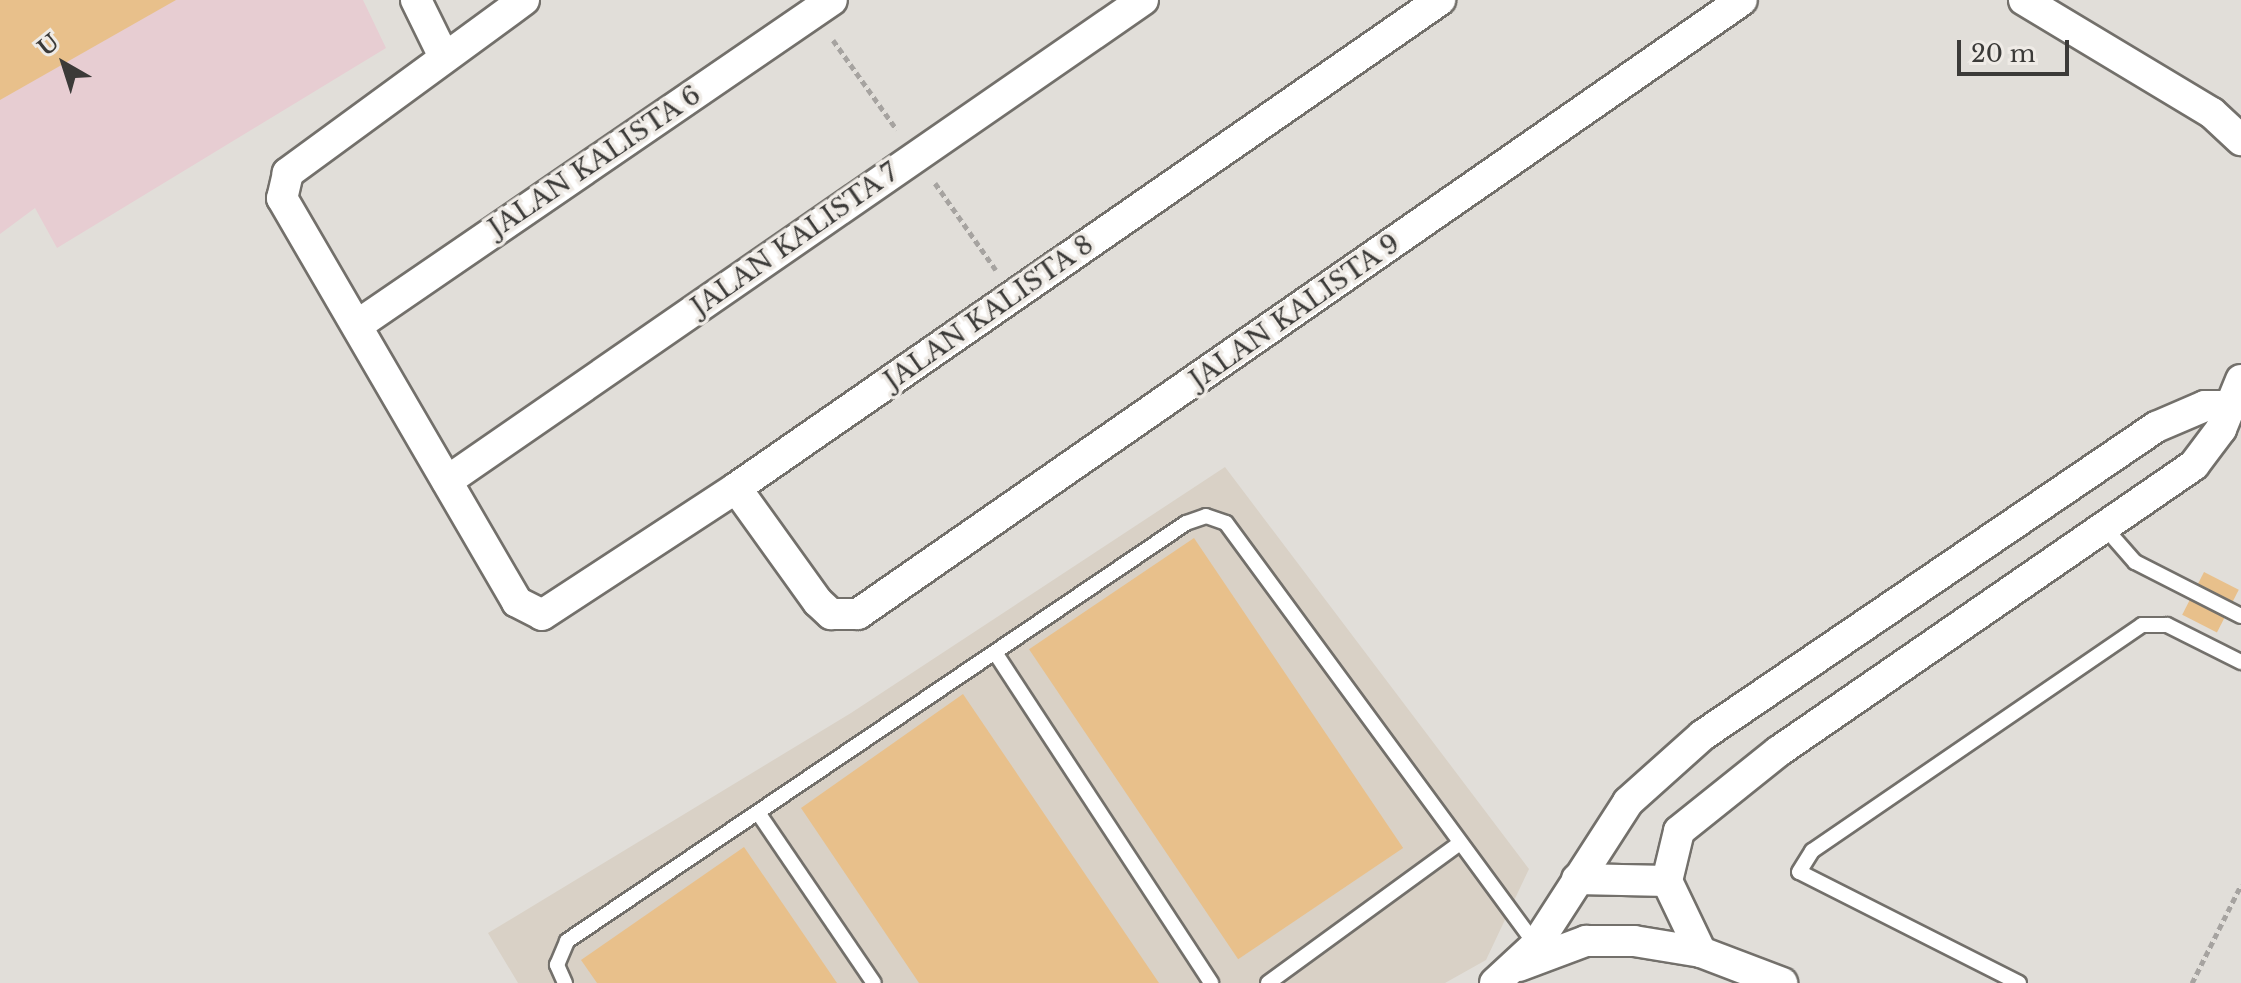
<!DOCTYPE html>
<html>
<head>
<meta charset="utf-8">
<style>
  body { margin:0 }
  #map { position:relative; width:2241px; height:983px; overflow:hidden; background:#e1ded9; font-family:"Libre Baskerville",serif }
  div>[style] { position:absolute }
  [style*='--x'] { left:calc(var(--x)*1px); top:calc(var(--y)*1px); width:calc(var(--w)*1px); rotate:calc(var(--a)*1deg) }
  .built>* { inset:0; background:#d9d1c6 }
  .industrial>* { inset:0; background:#e7cdd2 }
  .building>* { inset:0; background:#e8c08b; transform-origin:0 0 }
  .path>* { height:5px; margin-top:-2.5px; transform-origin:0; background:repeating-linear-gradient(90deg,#a6a3a0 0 6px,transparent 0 10px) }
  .roads { filter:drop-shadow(2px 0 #73706b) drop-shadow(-2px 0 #73706b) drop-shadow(0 2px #73706b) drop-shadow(0 -2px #73706b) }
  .lane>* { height:14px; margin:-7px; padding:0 7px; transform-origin:7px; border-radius:7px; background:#fff }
  .street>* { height:30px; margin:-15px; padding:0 15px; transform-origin:15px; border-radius:15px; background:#fff }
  span { translate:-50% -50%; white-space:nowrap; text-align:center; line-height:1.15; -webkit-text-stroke:7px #efebe6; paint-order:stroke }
  .street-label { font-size:26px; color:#3b3a38 }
  .north { position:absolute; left:24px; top:24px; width:80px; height:80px; -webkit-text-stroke:6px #efebe6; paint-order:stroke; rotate:321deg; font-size:22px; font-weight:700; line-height:32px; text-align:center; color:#3b3a38 }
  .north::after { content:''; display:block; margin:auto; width:28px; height:36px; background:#3b3a38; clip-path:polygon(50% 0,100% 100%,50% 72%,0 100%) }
  .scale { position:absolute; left:1957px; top:40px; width:112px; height:36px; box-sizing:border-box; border:4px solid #3b3a38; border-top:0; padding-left:10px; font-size:24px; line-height:28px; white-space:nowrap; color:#3b3a38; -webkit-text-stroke:6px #efebe6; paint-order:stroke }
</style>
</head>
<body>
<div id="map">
  <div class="built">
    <div style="clip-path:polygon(1225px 467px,1529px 869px,1486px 960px,1445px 983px,518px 983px,488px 933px,851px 713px)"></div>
  </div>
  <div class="industrial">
    <div style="clip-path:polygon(0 0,363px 0,386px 48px,57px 248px,35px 208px,0 234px)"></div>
  </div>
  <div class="building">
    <div style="clip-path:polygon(0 0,176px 0,0 100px)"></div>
    <div style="left:1194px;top:538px;width:374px;height:199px;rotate:56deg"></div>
    <div style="left:2204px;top:572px;width:39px;height:48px;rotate:27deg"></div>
    <div style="clip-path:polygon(963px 694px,1159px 983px,919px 983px,801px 808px)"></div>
    <div style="clip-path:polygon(744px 847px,837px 983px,597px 983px,581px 960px)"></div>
  </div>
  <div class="path">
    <div style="--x:833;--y:40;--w:110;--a:54.6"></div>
    <div style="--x:935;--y:183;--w:106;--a:55"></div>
    <div style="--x:2192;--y:983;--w:110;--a:-63.4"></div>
  </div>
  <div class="roads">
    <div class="lane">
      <div style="--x:2106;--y:529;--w:44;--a:48.7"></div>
      <div style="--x:2135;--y:562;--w:119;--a:27"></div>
      <div style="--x:996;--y:654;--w:393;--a:56.8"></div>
      <div style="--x:759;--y:814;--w:204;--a:55.8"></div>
      <div style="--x:565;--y:983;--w:20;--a:-114"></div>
      <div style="--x:557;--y:965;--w:26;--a:-67"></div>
      <div style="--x:567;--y:941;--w:747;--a:-34.03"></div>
      <div style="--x:1186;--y:523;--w:21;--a:-19"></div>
      <div style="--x:1206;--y:516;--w:21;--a:19"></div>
      <div style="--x:1226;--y:523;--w:524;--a:53.7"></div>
      <div style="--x:1268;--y:983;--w:234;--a:-36.1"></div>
      <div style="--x:2019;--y:983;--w:246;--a:-153.2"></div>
      <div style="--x:1799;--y:872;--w:25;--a:-58"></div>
      <div style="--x:1812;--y:851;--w:400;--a:-34.4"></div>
      <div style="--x:2142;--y:625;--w:25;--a:0"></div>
      <div style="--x:2167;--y:625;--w:83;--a:26.6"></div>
    </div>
    <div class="street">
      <div style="--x:416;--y:0;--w:64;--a:63.8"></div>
      <div style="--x:524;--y:0;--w:293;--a:143.8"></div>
      <div style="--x:288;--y:173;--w:26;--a:103"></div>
      <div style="--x:282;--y:198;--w:467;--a:59.8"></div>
      <div style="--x:517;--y:602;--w:28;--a:27"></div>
      <div style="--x:542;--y:615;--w:232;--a:-33.2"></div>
      <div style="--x:736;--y:488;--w:857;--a:-34.73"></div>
      <div style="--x:2024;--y:0;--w:219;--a:31"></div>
      <div style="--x:2212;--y:113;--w:40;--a:43"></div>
      <div style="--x:359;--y:324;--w:573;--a:-34.41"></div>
      <div style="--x:447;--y:481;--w:846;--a:-34.65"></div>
      <div style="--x:736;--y:488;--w:140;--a:54.3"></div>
      <div style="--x:818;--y:602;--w:18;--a:43"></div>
      <div style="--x:831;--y:614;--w:27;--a:0"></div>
      <div style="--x:858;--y:614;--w:1076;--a:-34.78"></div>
      <div style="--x:1577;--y:879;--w:90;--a:1.3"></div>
      <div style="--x:1701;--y:952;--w:79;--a:-115.6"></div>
      <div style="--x:1667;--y:881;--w:51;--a:-76.5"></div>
      <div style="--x:1679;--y:831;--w:128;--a:-38.7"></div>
      <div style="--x:1779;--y:751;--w:504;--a:-34.57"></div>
      <div style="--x:2194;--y:465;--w:45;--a:-53.1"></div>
      <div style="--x:2221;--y:429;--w:53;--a:-67.8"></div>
      <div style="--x:1519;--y:966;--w:72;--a:-20.5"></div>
      <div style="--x:1586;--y:941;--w:48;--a:0"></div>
      <div style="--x:1634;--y:941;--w:68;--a:9.3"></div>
      <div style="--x:1701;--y:952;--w:87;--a:20.9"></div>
      <div style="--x:1495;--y:983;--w:56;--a:-42.8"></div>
      <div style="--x:1536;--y:945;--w:170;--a:-57.2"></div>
      <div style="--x:1628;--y:802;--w:101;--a:-41.8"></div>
      <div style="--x:1703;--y:735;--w:548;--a:-34.21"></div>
      <div style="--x:2156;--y:427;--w:53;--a:-23.2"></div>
      <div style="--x:2205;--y:406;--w:24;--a:0"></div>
    </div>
  </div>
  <div class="street-label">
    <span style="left:595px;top:162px;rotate:-34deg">JALAN KALISTA 6</span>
    <span style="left:795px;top:240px;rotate:-35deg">JALAN KALISTA 7</span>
    <span style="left:1295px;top:312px;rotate:-35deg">JALAN KALISTA 9</span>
    <span style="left:989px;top:313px;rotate:-35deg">JALAN KALISTA 8</span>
  </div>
  <div class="north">U</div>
  <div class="scale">20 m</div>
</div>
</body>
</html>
